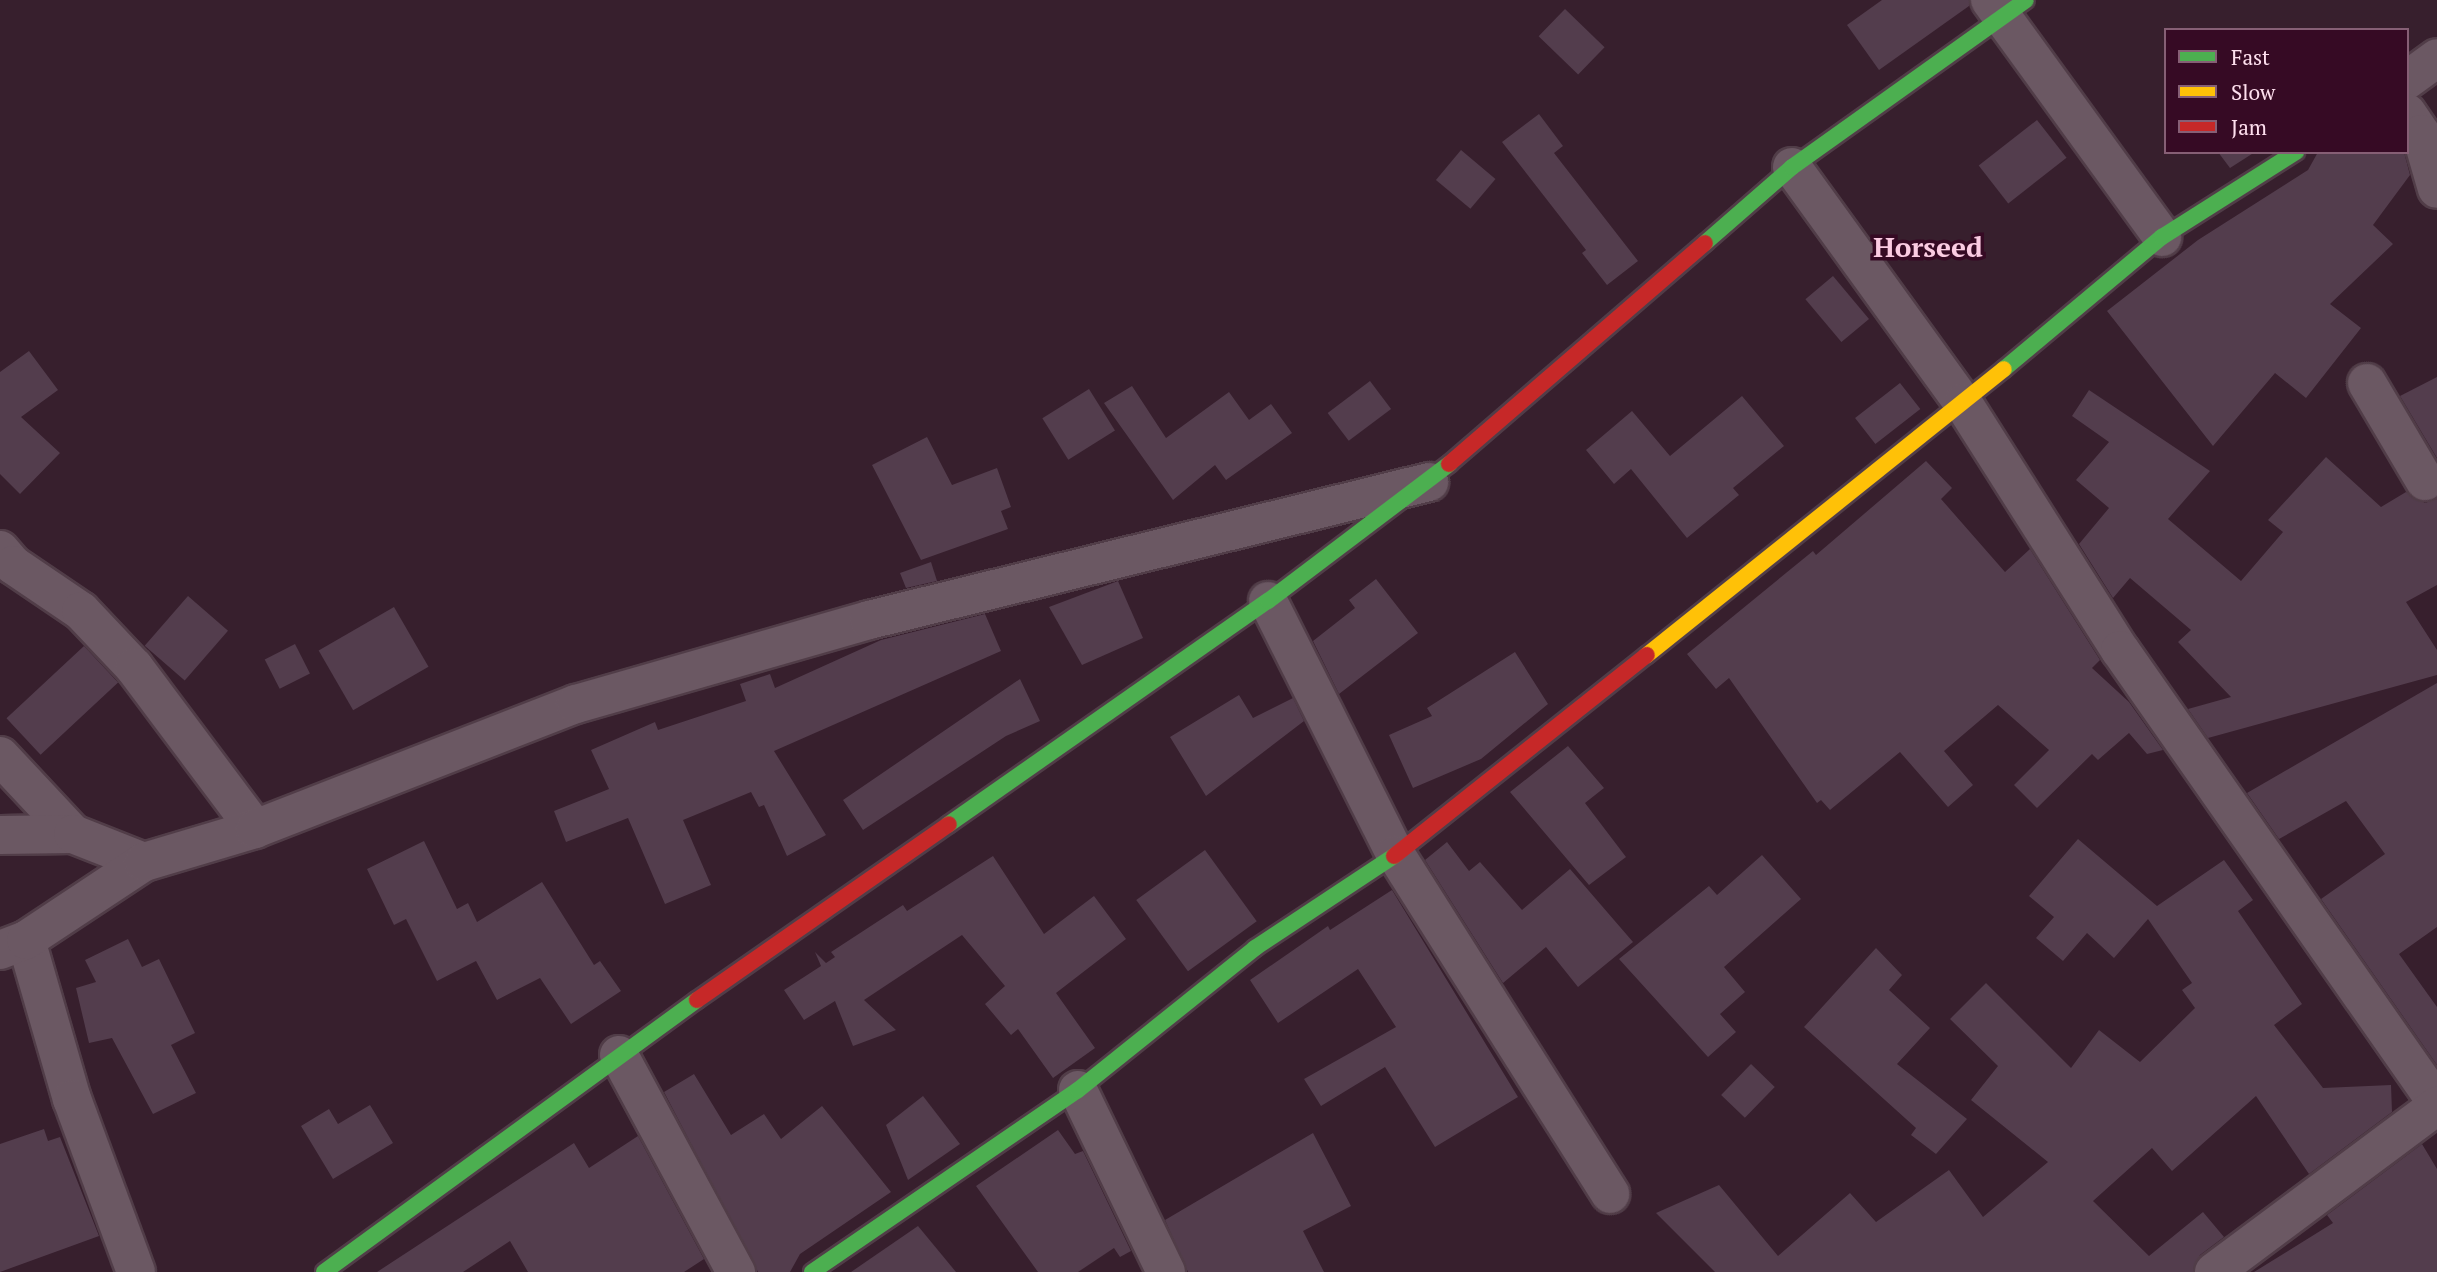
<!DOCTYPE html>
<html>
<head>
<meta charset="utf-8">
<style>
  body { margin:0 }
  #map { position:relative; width:2437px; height:1272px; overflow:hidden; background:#371f2d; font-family:"PT Serif",serif }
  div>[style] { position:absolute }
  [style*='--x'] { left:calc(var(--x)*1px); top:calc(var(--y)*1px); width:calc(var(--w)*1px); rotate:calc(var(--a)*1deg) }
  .building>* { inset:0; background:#533d4d; transform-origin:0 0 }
  .roads { filter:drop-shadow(2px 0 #513d48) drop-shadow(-2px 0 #513d48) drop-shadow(0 2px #513d48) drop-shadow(0 -2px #513d48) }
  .street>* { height:38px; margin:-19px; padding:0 19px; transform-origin:19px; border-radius:19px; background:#6b5863 }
  .fast>* { height:16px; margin:-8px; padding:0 8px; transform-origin:8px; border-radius:8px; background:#4caf50 }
  .slow>* { height:16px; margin:-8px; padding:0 8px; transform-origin:8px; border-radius:8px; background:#ffc107 }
  .jam>* { height:16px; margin:-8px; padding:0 8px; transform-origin:8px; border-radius:8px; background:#c62828 }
  span { translate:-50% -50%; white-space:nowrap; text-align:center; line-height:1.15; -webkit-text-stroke:7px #360a24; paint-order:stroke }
  .district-label { font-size:28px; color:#fbcbe2; font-weight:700 }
  .legend { position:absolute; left:2164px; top:28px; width:245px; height:126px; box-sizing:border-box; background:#360a24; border:2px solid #865f75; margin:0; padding:9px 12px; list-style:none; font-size:21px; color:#fedfee }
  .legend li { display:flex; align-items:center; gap:14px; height:35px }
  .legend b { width:35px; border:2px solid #865f75 }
</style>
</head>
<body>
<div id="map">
  <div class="building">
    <div style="clip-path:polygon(1882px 0,1969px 0,1969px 6px,1879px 70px,1847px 25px)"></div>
    <div style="left:1565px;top:9px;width:55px;height:38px;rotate:44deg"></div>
    <div style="clip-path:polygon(1539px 114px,1563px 146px,1554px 153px,1638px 261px,1607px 285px,1582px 253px,1586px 250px,1502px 142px)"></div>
    <div style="left:2037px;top:120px;width:48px;height:74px;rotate:52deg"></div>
    <div style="left:1461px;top:150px;width:45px;height:39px;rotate:40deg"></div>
    <div style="clip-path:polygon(2218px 152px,2255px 152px,2230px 168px)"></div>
    <div style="clip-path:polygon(2318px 152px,2404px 152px,2410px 175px,2373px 225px,2393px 244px,2330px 304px,2361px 328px,2306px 398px,2275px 373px,2213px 446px,2107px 311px,2198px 240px,2308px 170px)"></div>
    <div style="left:1833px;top:276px;width:56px;height:36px;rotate:50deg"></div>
    <div style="clip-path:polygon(29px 351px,58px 390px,21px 417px,60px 453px,20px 494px,0 474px,0 372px)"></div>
    <div style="clip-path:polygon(2437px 377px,2437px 458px,2400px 396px)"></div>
    <div style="left:1370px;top:381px;width:35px;height:53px;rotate:53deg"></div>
    <div style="left:1900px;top:383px;width:33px;height:57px;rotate:52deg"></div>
    <div style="clip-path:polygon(1132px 386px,1166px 438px,1229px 392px,1249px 420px,1271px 404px,1292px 433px,1226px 480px,1215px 465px,1173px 500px,1104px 403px)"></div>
    <div style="left:1089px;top:389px;width:49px;height:55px;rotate:58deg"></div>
    <div style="clip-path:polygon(2089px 390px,2210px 471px,2168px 519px,2241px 581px,2283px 532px,2268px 520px,2326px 457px,2381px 507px,2406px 492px,2425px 503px,2437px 499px,2437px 585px,2406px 602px,2437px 650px,2437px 675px,2208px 738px,2188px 709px,2231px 697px,2178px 642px,2191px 630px,2130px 578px,2113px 598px,2079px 544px,2109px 508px,2076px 480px,2109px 442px,2072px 416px)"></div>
    <div style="clip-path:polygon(1742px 396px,1784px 446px,1733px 488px,1739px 495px,1687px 538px,1631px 469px,1614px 484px,1586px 450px,1632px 411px,1670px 456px)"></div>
    <div style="clip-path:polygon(927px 437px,952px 485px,997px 468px,1011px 507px,1001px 511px,1008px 529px,921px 560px,872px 465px)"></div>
    <div style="clip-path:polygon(1926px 461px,1952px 488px,1941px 499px,2005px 572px,2030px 549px,2100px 660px,2092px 668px,2129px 702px,2163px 750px,2147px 754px,2129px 733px,2098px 760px,2092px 754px,2037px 808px,2014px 785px,2049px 750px,1998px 705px,1944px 751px,1973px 785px,1948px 807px,1900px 752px,1830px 810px,1821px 800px,1817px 803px,1729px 678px,1716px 689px,1687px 654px,1813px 551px,1816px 555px)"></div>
    <div style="clip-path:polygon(931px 562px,937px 581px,906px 588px,900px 573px)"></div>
    <div style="clip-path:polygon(1376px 579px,1418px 633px,1339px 694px,1313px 641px,1355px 608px,1349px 600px)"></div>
    <div style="clip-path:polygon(1118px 581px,1143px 638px,1082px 665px,1049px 607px)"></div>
    <div style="left:188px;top:596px;width:53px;height:66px;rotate:41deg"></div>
    <div style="left:394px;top:607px;width:69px;height:87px;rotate:60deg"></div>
    <div style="clip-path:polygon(985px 614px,1001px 651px,774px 751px,826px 835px,787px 856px,764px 805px,759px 807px,751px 792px,683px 820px,711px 885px,665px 904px,628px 818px,566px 842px,554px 811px,609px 789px,591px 750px,655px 722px,658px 730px,746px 701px,740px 684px,770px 674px,775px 688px,881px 640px)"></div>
    <div style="left:295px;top:644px;width:33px;height:34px;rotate:63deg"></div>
    <div style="left:84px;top:646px;width:50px;height:106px;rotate:47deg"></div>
    <div style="clip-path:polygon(1515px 652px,1548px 704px,1481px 759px,1413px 788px,1389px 735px,1432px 716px,1427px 708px)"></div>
    <div style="clip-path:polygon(1020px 679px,1040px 721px,1006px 736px,863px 830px,843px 800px)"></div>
    <div style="clip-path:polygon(2437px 683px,2437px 927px,2399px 954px,2437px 1007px,2437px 1065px,2321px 899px,2385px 854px,2346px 801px,2279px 839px,2247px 793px)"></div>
    <div style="clip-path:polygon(1239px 695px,1253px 718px,1293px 698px,1304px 721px,1206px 796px,1170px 737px)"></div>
    <div style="clip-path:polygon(1568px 746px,1604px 788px,1585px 803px,1626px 857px,1589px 885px,1510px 792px)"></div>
    <div style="clip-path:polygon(2078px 839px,2157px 906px,2224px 860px,2253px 900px,2238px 911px,2302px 1004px,2274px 1025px,2323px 1088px,2391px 1085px,2392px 1112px,2309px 1174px,2256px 1096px,2172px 1171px,2152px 1148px,2093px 1201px,2149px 1256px,2203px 1212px,2224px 1237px,2200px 1255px,2193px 1272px,1715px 1272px,1656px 1213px,1719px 1185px,1778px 1256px,1850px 1193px,1876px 1222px,1949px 1170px,1983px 1217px,2048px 1162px,1971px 1100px,1998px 1066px,1950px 1019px,1986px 983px,2071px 1068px,2099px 1030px,2140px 1062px,2195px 1008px,2182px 990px,2192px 983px,2148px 919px,2114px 958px,2087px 933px,2063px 961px,2036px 938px,2054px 917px,2029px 896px)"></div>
    <div style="clip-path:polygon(424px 841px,457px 909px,468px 903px,477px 922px,542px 882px,594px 965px,600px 961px,621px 991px,571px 1024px,540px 978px,497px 1000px,476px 961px,437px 981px,406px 919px,394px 925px,367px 869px)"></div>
    <div style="clip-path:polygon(1447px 842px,1469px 871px,1480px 862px,1522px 910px,1570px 869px,1633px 942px,1578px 987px,1546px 947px,1503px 983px,1425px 860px)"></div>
    <div style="left:1205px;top:850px;width:88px;height:85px;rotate:54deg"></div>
    <div style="clip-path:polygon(1762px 855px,1801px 899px,1724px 967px,1745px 992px,1720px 1014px,1736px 1032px,1708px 1057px,1619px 959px,1709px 886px,1717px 895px)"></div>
    <div style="clip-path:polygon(993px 856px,1044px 934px,1094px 896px,1126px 939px,1056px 993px,1095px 1048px,1053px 1078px,1018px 1029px,1011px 1035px,985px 1004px,1005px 986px,962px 935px,864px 1000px,896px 1030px,853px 1046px,835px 1001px,804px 1020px,784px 990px,821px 966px,815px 952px,826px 963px,835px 957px,831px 952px,903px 905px,907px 911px)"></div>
    <div style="clip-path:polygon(1392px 890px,1518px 1097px,1435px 1147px,1385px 1067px,1321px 1106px,1304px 1079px,1396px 1027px,1358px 969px,1278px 1023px,1250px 980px,1328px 926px,1330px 930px)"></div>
    <div style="clip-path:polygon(128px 939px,142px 967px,159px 959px,195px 1033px,171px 1045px,196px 1093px,153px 1114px,112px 1038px,89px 1043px,76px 988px,96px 982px,85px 960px)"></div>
    <div style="clip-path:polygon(1876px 948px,1902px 975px,1889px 990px,1930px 1028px,1897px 1064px,1967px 1119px,1936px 1154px,1911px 1135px,1916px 1128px,1804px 1027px)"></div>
    <div style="left:1751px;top:1064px;width:33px;height:43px;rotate:44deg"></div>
    <div style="clip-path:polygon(694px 1074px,731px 1135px,764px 1114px,781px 1139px,822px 1106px,891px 1192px,800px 1254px,790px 1272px,758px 1272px,664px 1092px)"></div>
    <div style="clip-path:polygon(923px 1096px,960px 1144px,908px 1180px,886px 1125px)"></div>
    <div style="clip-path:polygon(370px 1105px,393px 1143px,333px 1179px,301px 1126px,329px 1109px,338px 1124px)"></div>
    <div style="clip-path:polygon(44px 1129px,48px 1141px,60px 1137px,99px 1236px,0 1272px,0 1144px)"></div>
    <div style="clip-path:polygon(1058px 1130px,1075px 1154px,1083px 1151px,1131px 1251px,1120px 1257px,1114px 1248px,1078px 1272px,1038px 1272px,976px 1186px)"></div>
    <div style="clip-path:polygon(1313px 1133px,1351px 1206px,1303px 1231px,1324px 1272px,1188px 1272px,1165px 1220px)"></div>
    <div style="clip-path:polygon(638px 1136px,704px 1259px,684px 1272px,528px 1272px,510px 1241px,463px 1272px,377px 1272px,574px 1143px,589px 1168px)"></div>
    <div style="clip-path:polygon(2422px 1144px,2437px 1169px,2437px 1272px,2254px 1272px,2333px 1223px,2327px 1215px)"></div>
    <div style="clip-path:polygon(918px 1226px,956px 1272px,851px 1272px)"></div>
  </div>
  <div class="roads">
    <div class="street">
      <div style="--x:1990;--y:0;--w:293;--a:54"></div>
      <div style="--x:2407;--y:80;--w:37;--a:-36"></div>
      <div style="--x:2407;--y:113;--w:25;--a:56"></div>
      <div style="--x:2421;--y:134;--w:57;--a:73.8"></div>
      <div style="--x:1792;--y:167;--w:291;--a:54.1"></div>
      <div style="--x:1963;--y:403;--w:293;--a:57.6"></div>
      <div style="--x:2120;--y:650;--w:553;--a:55.02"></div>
      <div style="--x:2367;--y:383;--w:114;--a:59.4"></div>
      <div style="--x:0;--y:550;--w:20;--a:49"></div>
      <div style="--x:13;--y:565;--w:82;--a:34.1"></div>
      <div style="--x:81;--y:611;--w:77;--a:46.6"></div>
      <div style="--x:134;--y:667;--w:202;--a:53.2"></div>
      <div style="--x:1268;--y:601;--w:284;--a:63.3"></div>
      <div style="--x:1396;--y:855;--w:401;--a:57.7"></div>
      <div style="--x:0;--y:756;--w:107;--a:46.9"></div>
      <div style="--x:0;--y:835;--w:73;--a:-0.8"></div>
      <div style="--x:73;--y:834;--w:76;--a:21.5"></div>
      <div style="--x:26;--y:940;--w:166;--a:73.9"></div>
      <div style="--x:72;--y:1099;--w:184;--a:69.7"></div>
      <div style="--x:0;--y:950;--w:28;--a:-21"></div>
      <div style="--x:26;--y:940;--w:141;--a:-33.5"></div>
      <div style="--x:144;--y:862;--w:116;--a:-16.6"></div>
      <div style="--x:255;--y:829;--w:344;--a:-21.3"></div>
      <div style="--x:576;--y:704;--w:305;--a:-16"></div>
      <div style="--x:869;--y:620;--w:577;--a:-13.84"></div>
      <div style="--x:619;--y:1055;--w:247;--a:61.7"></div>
      <div style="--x:1078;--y:1090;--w:202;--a:64.2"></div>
      <div style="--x:2214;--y:1272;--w:278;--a:-36.7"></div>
    </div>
    <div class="fast">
      <div style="--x:1705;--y:243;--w:116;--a:-41.1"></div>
      <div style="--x:1792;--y:167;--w:287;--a:-35.5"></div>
      <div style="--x:2004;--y:369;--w:206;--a:-39.9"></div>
      <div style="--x:2162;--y:237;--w:159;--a:-32.4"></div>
      <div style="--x:949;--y:824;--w:389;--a:-35"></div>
      <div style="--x:1268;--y:601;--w:227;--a:-37.1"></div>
      <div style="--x:324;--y:1272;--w:462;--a:-36.1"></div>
      <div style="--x:812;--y:1272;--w:322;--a:-34.4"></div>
      <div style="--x:1078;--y:1090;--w:227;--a:-38.7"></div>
      <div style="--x:1255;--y:948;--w:167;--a:-33.5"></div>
    </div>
    <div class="slow">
      <div style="--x:1647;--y:655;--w:457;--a:-38.7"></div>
    </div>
    <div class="jam">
      <div style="--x:1449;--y:464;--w:338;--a:-40.8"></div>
      <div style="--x:1394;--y:856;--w:323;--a:-38.5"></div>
      <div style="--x:697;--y:1000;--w:307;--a:-34.9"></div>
    </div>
  </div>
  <div class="district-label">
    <span style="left:1928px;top:247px">Horseed</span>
  </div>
  <ul class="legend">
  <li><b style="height:9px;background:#4caf50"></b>Fast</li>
  <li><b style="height:9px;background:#ffc107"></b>Slow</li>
  <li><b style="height:9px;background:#c62828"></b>Jam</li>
  </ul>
</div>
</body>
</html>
